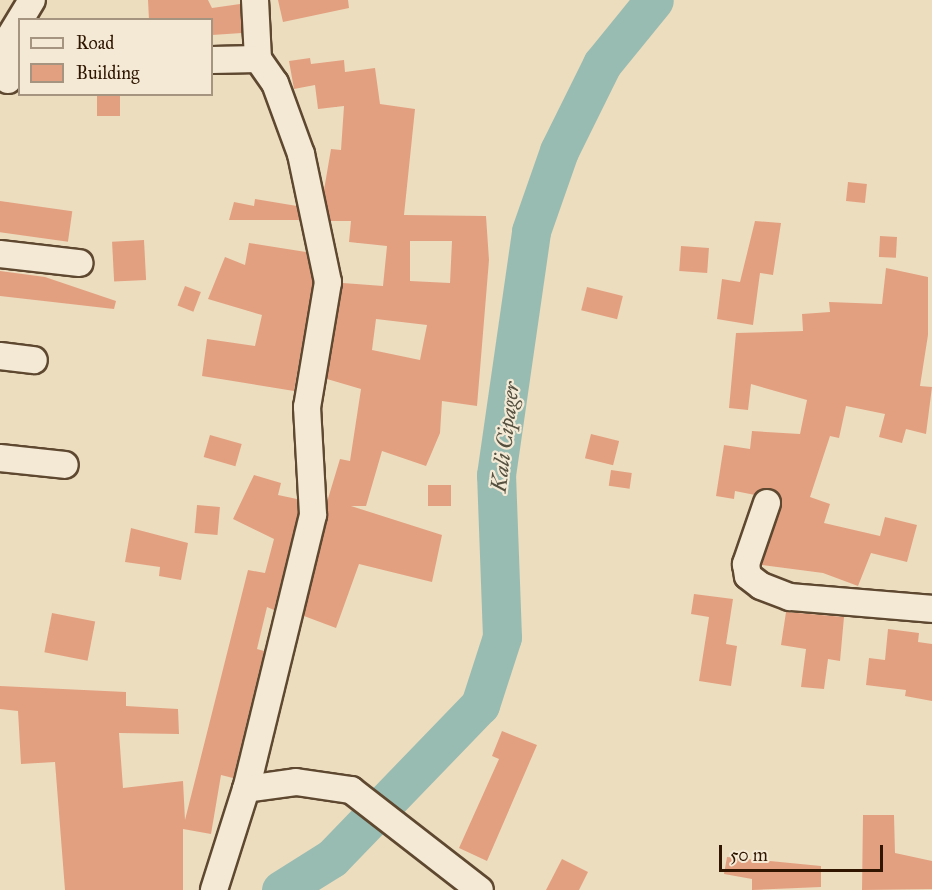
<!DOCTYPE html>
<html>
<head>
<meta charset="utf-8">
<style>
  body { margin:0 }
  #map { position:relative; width:932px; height:890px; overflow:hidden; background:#ecddbf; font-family:"IM FELL Great Primer",serif }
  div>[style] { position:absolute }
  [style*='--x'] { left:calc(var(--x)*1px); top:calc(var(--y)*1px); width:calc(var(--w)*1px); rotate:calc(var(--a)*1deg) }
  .river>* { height:39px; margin:-19.5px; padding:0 19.5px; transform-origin:19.5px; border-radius:19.5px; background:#99bcb2 }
  .building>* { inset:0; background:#e3a080; transform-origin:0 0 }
  .roads { filter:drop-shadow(2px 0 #5f4830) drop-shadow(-2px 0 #5f4830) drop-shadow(0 2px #5f4830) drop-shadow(0 -2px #5f4830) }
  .street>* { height:26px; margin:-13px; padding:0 13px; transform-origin:13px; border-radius:13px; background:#f3e9d5 }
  span { translate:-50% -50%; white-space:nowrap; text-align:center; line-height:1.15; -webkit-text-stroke:4.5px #f3e9d5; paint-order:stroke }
  .water-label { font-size:22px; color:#55503f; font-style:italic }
  .legend { position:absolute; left:18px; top:18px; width:195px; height:78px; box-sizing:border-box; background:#f3e9d5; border:2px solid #a59580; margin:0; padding:8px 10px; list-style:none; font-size:18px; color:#301601 }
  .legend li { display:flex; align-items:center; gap:12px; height:30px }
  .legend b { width:30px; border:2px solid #a59580 }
  .scale { position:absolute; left:719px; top:845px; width:164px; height:27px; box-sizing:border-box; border:3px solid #301601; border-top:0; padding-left:8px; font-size:18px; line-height:21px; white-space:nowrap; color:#301601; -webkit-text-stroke:4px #f3e9d5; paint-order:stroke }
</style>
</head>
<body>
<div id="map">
  <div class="river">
    <div style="--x:281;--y:890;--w:60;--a:-32.1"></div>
    <div style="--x:332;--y:858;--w:213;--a:-46"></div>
    <div style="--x:480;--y:705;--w:71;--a:-72.1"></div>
    <div style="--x:502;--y:637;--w:162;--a:-92.1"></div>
    <div style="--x:496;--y:475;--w:246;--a:-81.8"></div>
    <div style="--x:531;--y:231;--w:85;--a:-70.7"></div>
    <div style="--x:559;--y:151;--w:97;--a:-63.7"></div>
    <div style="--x:602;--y:64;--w:82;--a:-50.9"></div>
  </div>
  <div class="building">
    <div style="clip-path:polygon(148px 0,208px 0,212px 8px,240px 4px,242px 33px,212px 35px,212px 20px,149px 20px)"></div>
    <div style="clip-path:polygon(278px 0,348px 0,349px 8px,283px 22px)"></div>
    <div style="clip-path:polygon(evenodd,310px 58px,311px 64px,344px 60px,345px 72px,375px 68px,380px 104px,415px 109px,404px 215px,486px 216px,489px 260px,477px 406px,442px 401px,440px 433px,426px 466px,382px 451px,366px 506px,351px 506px,442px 535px,432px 582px,359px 564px,336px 628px,304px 616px,327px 502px,340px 459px,350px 461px,361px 389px,327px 379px,343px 283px,383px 286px,387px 246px,349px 242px,351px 221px,330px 221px,324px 190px,331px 149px,341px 150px,344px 106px,318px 109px,315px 85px,294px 89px,289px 61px,310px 58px,410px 241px,452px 241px,450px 283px,410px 281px,410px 241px,310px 58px,376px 319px,427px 325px,420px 360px,372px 350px,376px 319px)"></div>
    <div style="left:97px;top:94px;width:23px;height:22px"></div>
    <div style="left:848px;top:182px;width:19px;height:19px;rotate:6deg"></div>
    <div style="clip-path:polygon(255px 199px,297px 206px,300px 220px,229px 220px,234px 202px,254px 206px)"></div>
    <div style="left:0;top:201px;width:73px;height:31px;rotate:8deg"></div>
    <div style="clip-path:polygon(755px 221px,781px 223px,773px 275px,760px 273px,753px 325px,717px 319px,722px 279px,740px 282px)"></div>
    <div style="left:880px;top:236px;width:17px;height:21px;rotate:3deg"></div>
    <div style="left:144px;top:240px;width:40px;height:32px;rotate:87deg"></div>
    <div style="clip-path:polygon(249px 243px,306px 252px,313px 282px,294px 391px,202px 376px,207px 339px,255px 346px,262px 315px,208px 299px,225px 257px,245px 265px)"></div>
    <div style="left:681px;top:246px;width:28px;height:25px;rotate:4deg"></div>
    <div style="clip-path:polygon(886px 268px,928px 277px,928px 335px,920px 386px,932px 387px,926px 434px,906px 429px,902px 443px,879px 437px,885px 414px,846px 406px,839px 438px,830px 436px,810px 497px,830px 504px,824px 523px,880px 536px,885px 517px,917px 525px,907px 562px,871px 553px,858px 586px,823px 573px,762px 565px,782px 500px,765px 488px,755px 495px,735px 491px,734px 499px,716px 496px,724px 445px,750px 449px,752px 431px,800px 434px,807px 400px,751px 384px,748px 410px,729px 408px,736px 333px,803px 331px,802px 314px,830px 312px,829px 302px,882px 304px)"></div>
    <div style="clip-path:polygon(0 271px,45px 277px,116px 301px,114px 309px,0 296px)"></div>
    <div style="left:185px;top:286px;width:17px;height:21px;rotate:21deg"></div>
    <div style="left:587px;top:287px;width:37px;height:24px;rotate:14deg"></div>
    <div style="left:591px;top:434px;width:29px;height:25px;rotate:14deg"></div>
    <div style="left:210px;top:435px;width:33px;height:23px;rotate:16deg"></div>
    <div style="left:611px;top:470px;width:21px;height:16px;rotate:8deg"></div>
    <div style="clip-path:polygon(254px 475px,281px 483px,278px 495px,297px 499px,298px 514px,274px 610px,267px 607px,257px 649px,264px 651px,233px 778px,221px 775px,211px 834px,183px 829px,183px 890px,65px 890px,55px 762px,21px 764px,18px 711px,0 709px,0 686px,126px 692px,126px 706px,178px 709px,179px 734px,119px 733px,123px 788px,183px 781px,185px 820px,248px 570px,265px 573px,274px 539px,233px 519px)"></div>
    <div style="left:428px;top:485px;width:23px;height:21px"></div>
    <div style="left:197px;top:505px;width:23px;height:28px;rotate:5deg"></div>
    <div style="clip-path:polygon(131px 528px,188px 543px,181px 580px,159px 576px,160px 567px,125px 562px)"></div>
    <div style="clip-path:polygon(694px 594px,733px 599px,726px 644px,737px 646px,731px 686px,699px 681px,709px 617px,691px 614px)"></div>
    <div style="clip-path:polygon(786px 612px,844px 617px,840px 661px,828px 659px,824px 689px,801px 687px,806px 649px,781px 645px)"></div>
    <div style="left:52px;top:613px;width:44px;height:40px;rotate:11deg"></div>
    <div style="clip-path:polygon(888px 629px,919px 633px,918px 642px,932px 644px,932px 701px,905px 696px,906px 690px,866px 685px,869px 658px,885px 660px)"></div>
    <div style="clip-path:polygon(502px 731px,537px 745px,487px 861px,459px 848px,499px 759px,492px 756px)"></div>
    <div style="clip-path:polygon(863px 815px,894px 815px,895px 853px,932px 861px,932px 889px,862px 890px)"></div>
    <div style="clip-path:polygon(727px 857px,821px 866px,821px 887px,752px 890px,752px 879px,724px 874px)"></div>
    <div style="clip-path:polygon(562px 859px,588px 872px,579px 890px,546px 890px)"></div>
  </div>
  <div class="roads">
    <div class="street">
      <div style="--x:255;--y:0;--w:59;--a:87.1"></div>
      <div style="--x:212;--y:60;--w:46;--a:-1.2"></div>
      <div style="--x:258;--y:59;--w:29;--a:55"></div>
      <div style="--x:275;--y:83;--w:76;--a:69.9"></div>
      <div style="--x:301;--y:154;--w:131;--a:78.1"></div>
      <div style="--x:328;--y:282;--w:127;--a:99.5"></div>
      <div style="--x:307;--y:407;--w:108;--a:86.8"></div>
      <div style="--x:313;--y:515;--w:282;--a:103.7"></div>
      <div style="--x:246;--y:789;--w:106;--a:107.6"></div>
      <div style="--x:8;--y:80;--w:42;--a:-88.6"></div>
      <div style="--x:9;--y:38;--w:44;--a:-58.8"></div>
      <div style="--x:0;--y:254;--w:80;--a:6.5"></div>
      <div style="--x:0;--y:356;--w:34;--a:7"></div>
      <div style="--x:0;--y:458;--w:65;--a:6.1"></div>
      <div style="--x:767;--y:503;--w:65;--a:109"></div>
      <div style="--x:746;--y:564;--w:12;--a:81"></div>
      <div style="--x:748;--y:576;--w:16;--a:38"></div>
      <div style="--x:761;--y:586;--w:31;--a:21"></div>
      <div style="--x:790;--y:597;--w:143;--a:4.8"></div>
      <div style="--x:246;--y:789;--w:50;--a:-8"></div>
      <div style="--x:296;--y:782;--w:56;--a:8.3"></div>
      <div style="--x:351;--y:790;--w:163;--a:37.8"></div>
    </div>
  </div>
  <div class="water-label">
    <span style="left:505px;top:437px;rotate:-83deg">Kali Cipager</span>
  </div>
  <ul class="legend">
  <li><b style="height:8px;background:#f3e9d5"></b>Road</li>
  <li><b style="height:16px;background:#e3a080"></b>Building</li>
  </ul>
  <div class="scale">50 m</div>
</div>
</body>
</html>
